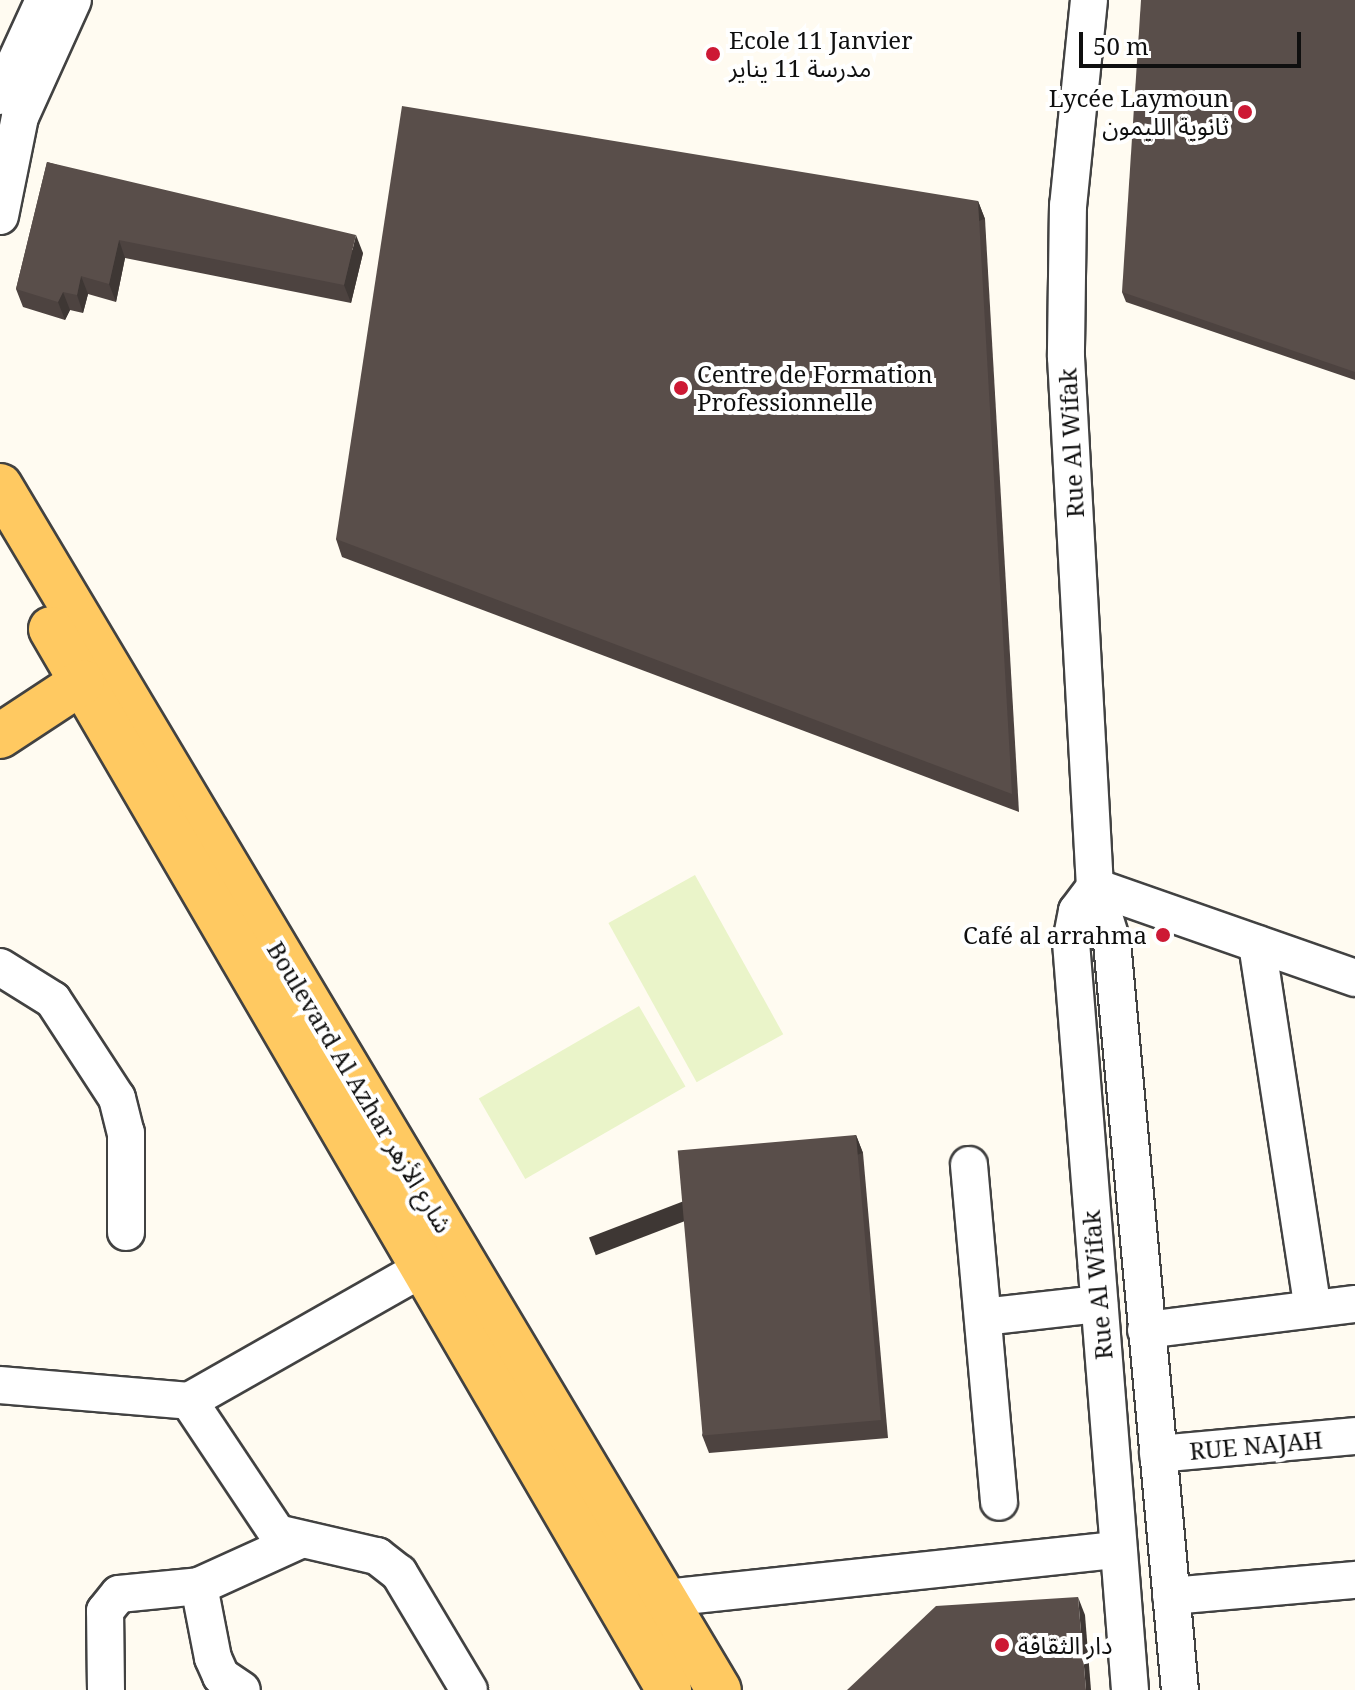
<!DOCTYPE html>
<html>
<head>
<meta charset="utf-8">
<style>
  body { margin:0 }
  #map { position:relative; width:1355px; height:1690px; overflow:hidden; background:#fffbf1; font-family:"Noto Serif","Noto Sans Arabic",serif }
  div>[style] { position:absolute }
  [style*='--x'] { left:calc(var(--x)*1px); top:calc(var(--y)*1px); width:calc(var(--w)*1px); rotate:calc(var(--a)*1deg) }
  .pitch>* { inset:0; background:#eaf4c9; transform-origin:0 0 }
  .roads { filter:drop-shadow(2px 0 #424242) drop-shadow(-2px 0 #424242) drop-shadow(0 2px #424242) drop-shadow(0 -2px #424242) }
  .minor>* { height:36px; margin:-18px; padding:0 18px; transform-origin:18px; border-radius:18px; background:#fff }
  .major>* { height:44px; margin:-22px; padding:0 22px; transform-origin:22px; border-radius:22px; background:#ffc961 }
  .wall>* { inset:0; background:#4d4340 }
  .shaded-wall>* { inset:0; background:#3e3734; transform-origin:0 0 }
  .building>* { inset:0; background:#594e4a; transform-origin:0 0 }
  .dots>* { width:22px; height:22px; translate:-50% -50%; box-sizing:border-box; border:4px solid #fff; border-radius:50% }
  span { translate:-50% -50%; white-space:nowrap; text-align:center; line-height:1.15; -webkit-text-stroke:8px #fff; paint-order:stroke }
  .poi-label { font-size:24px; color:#0f0f0f }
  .left { translate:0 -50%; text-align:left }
  .right { translate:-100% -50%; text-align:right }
  .street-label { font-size:24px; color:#0f0f0f }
  .scale { position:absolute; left:1079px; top:32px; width:222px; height:36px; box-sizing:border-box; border:4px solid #0f0f0f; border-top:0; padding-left:10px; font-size:24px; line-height:28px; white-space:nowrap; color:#0f0f0f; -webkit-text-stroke:6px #fff; paint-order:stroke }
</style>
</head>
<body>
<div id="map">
  <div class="pitch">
    <div style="left:695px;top:875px;width:182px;height:99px;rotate:61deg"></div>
    <div style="left:639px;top:1006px;width:93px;height:185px;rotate:60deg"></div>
  </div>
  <div class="roads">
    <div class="minor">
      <div style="--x:1089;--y:0;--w:206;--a:95.8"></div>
      <div style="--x:1068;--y:205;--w:152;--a:90.8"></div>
      <div style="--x:1066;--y:357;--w:531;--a:86.87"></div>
      <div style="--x:1095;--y:887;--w:58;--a:72.8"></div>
      <div style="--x:1112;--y:942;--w:751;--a:84.81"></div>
      <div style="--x:0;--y:96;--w:106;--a:-65.4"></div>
      <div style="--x:0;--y:216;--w:101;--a:-78.6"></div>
      <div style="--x:20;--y:117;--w:128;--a:-65.6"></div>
      <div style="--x:1095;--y:887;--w:30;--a:127"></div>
      <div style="--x:1077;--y:911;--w:32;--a:101"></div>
      <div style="--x:1071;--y:942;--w:750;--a:85.49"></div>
      <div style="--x:1095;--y:887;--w:275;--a:19.3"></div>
      <div style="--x:1257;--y:944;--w:369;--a:81.3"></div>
      <div style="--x:0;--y:967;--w:62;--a:31.9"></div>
      <div style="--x:53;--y:1000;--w:117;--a:56.9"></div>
      <div style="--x:117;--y:1098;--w:36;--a:76"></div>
      <div style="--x:126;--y:1133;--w:99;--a:90"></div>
      <div style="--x:969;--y:1165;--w:338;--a:84.9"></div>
      <div style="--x:983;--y:1317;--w:117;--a:-6.4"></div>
      <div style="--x:1146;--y:1330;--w:211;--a:-7.1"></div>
      <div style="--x:0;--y:1385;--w:190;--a:4.8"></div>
      <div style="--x:189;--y:1401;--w:267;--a:-29.6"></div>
      <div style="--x:189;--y:1401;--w:159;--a:56.3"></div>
      <div style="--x:277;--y:1533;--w:103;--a:13"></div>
      <div style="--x:377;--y:1556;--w:28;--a:38"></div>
      <div style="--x:399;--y:1573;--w:136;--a:59.1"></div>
      <div style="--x:1158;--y:1454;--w:198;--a:-5.2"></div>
      <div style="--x:199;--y:1586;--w:73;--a:79"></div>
      <div style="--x:213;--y:1658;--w:20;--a:66"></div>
      <div style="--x:221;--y:1676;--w:25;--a:34"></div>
      <div style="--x:1171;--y:1596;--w:185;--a:-5"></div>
      <div style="--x:666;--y:1598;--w:455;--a:-6.1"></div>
      <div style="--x:106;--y:1690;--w:79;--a:-90.7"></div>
      <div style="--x:105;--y:1611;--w:22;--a:-51"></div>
      <div style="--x:119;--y:1594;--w:80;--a:-5.7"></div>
      <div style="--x:199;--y:1586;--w:109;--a:-24.4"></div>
    </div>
    <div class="major">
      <div style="--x:0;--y:486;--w:1402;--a:59.16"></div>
      <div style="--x:51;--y:629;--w:1228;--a:59.78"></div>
      <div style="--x:0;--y:736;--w:98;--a:-33.4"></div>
    </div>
  </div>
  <div class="wall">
    <div style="clip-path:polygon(1355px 0,1355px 380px,1126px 302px,1122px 292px)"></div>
    <div style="clip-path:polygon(47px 162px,363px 253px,351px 303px,125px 258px,116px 302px,88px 294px,83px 313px,70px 310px,65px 320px,23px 307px,16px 289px)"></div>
    <div style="clip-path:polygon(978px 201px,985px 219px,1019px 812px,342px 557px,336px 539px)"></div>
    <div style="clip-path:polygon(856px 1135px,863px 1153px,888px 1438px,709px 1453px,702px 1435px)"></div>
  </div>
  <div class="shaded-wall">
    <div style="left:978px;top:201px;width:19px;height:594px;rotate:69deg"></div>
    <div style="clip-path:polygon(356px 235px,363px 253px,351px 303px,344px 285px)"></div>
    <div style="clip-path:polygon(119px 240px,125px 258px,116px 302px,109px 284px)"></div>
    <div style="clip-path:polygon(81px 276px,88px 294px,83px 313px,77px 295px)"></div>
    <div style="clip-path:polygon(63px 292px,70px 310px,65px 320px,58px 302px)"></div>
    <div style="left:856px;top:1135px;width:19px;height:286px;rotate:69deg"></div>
    <div style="clip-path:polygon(1078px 1597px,1085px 1615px,1091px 1690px,1086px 1690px)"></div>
  </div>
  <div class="building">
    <div style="clip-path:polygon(1141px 0,1355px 0,1355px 372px,1122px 292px)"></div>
    <div style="clip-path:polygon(402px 106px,978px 201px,1012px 794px,336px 539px)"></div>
    <div style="clip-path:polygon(47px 162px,356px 235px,344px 285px,119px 240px,109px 284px,81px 276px,77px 295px,63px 292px,58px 302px,16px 289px)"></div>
    <div style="left:856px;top:1135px;width:286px;height:179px;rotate:85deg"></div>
    <div style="clip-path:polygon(1078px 1597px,1086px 1690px,847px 1690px,936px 1606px)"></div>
  </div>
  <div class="dots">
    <div style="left:713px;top:54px;background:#cd1934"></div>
    <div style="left:1245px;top:112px;background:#cd1934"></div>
    <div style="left:681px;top:388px;background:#cd1934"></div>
    <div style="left:1163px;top:935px;background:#cd1934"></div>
    <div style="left:1002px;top:1645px;background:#cd1934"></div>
  </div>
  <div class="poi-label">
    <span class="left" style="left:729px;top:54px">Ecole 11 Janvier<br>مدرسة 11 يناير</span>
    <span class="right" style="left:1229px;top:112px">Lycée Laymoun<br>ثانوية الليمون</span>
    <span class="left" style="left:697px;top:388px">Centre de Formation<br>Professionnelle</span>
    <span class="right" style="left:1147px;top:935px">Café al arrahma</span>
    <span class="left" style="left:1018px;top:1645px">دار الثقافة</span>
  </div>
  <div class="street-label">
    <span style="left:1071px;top:443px;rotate:-93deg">Rue Al Wifak</span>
    <span style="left:360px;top:1087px;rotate:59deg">Boulevard Al Azhar شارع الأزهر</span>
    <span style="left:1097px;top:1285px;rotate:-95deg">Rue Al Wifak</span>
    <span style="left:1256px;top:1445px;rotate:-5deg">RUE NAJAH</span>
  </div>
  <div class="scale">50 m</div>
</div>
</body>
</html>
